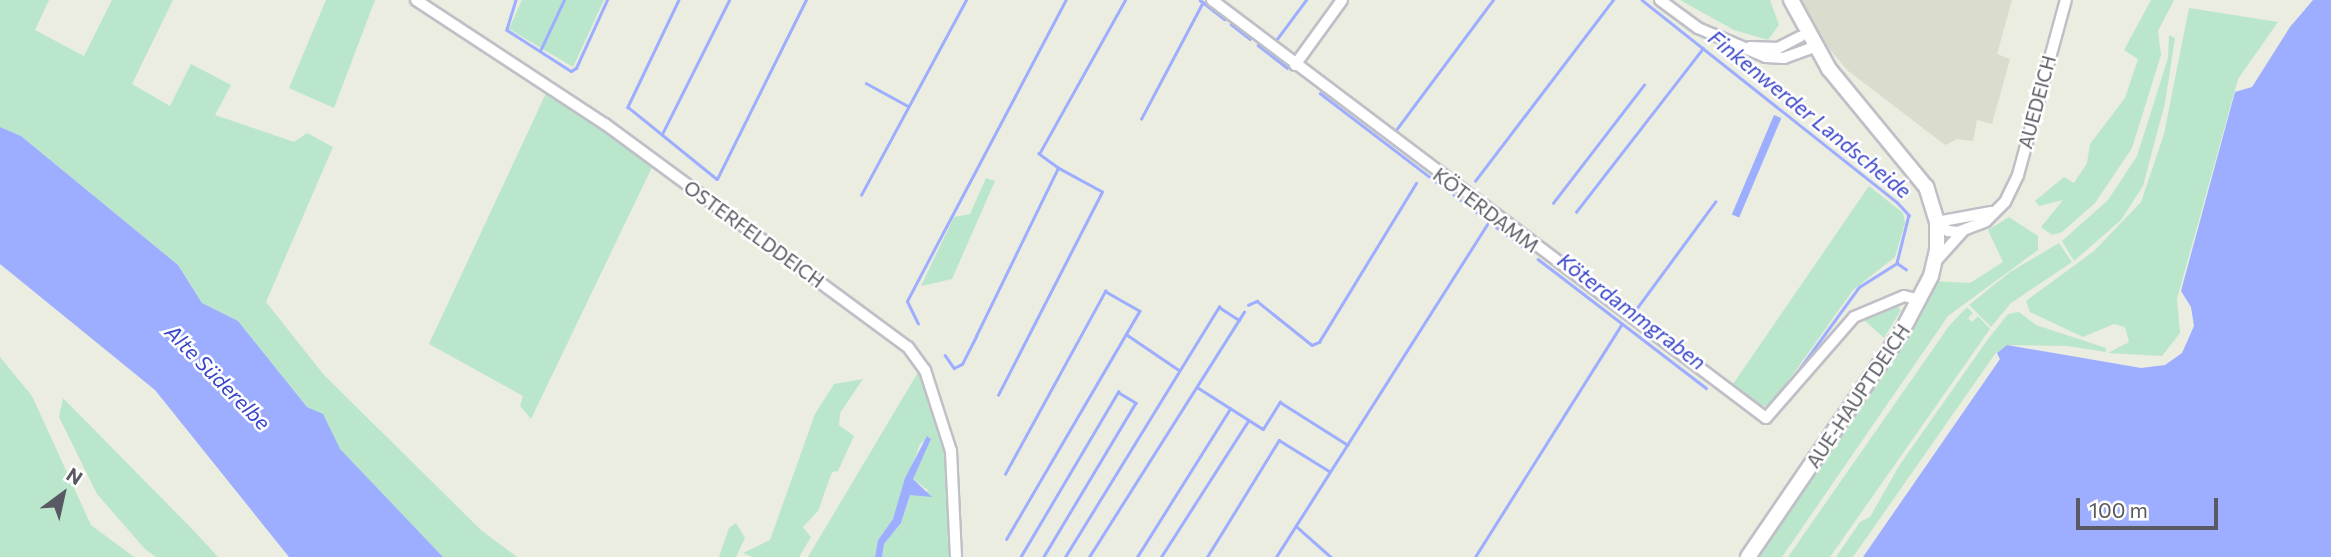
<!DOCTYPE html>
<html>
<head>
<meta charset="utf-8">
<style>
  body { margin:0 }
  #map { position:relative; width:2331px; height:557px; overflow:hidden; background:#eaeddf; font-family:Commissioner,sans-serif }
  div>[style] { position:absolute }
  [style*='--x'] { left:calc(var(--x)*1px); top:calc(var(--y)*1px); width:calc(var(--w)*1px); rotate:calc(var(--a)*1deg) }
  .education>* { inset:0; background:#daddce }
  .green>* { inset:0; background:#bae7cc }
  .water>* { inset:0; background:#9dadff; transform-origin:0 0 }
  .stream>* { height:2.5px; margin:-1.25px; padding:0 1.25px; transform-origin:1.25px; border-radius:1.25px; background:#9dadff }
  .roads { filter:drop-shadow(2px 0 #bfbfc7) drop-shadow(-2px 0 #bfbfc7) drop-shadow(0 2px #bfbfc7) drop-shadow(0 -2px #bfbfc7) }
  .street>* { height:10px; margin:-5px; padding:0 5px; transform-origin:5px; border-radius:5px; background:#fff }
  .secondary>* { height:14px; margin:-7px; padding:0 7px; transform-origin:7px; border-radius:7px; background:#fff }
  span { translate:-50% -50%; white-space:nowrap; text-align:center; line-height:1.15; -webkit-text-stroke:5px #fff; paint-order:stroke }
  .street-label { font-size:19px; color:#585962 }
  .water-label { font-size:21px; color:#3945c9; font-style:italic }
  .north { position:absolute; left:28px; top:459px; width:70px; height:70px; -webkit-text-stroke:5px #fff; paint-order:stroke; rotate:33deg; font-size:19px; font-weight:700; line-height:28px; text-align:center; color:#585962 }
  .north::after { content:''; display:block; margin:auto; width:24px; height:32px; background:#585962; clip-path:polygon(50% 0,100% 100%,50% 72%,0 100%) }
  .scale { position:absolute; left:2076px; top:498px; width:142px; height:32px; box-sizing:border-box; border:4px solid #585962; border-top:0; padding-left:9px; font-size:21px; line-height:24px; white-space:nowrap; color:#585962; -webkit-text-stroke:5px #fff; paint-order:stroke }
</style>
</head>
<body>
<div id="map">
  <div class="education">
    <div style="clip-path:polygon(1801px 0,2012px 0,1997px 54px,2010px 59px,1992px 124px,1977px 120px,1973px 141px,1957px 139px,1945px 145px,1847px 70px,1822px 40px)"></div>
  </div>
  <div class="green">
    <div style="clip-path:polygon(0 0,49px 0,35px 30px,84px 56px,112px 0,173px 0,132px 84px,170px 106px,191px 64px,231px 85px,215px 115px,294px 142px,307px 133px,333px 147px,266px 302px,324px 375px,481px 530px,517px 557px,443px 557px,339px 449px,323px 415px,307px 407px,238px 321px,202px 303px,178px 265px,21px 136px,0 127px)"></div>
    <div style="clip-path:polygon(326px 0,375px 0,334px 108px,289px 88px)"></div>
    <div style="clip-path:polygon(522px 0,604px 0,573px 67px,509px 29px)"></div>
    <div style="clip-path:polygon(1680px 0,1770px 0,1779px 25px,1768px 40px,1734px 30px)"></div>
    <div style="clip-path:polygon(2151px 0,2174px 0,2158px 31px,2161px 55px,2132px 148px,2095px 203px,2062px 232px,2052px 235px,2041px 227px,2063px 200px,2039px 206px,2035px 201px,2064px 177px,2074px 183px,2087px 163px,2090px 144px,2125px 98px,2138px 59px,2124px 50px)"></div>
    <div style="clip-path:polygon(2189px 8px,2278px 22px,2238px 79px,2177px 299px,2180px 333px,2162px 356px,2108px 353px,2129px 342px,2125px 327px,2114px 324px,2083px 337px,2030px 312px,2026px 301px,2094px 251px,2141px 202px,2164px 134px)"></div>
    <div style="clip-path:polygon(2169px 35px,2175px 38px,2165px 103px,2143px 186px,2121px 220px,2074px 261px,2062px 241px,2108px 200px,2137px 156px,2168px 58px)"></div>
    <div style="clip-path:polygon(548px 89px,655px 161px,531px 419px,520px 406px,523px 396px,429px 344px)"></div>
    <div style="clip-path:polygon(986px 178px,995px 181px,952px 279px,921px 286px,954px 217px,970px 214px)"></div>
    <div style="clip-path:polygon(1869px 186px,1903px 213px,1905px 223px,1895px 257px,1853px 290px,1774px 401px,1766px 406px,1755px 405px,1731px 387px)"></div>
    <div style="clip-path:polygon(2009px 217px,2038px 236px,2038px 250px,1948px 316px,1782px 557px,1754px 557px,1934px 281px,1970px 283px,2003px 262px,1988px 230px)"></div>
    <div style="clip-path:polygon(2059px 243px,2072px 262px,2011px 303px,1991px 327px,1969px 305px,2010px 272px)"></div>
    <div style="clip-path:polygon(1895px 304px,1901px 310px,1884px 338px,1863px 319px)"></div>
    <div style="clip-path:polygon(1967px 307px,1973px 313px,1968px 318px,1972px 322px,1978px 316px,1990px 329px,1830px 557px,1788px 557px,1949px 326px)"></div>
    <div style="clip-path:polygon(2019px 312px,2036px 325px,2106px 348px,2106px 352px,2067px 346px,2007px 345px,1995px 354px,1853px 557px,1836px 557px,1860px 522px,1870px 517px,1899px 466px,1988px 339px,2008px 314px)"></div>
    <div style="clip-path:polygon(0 357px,32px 396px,91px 525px,134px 557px,0 557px)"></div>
    <div style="clip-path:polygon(920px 369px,948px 458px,951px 557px,882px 557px,884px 544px,901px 523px,910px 495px,929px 491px,913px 479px,930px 436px,920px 444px,893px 519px,878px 540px,875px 557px,808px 557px)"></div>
    <div style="clip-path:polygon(863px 379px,840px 413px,839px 425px,854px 436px,838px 471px,832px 472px,818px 511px,803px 527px,811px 537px,799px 557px,752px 557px,743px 553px,770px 540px,815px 414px,834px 384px)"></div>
    <div style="clip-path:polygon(63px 398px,195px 532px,218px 557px,156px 557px,145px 549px,97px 494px,59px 417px)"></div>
    <div style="clip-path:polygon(736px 523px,745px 538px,736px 557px,719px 557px,729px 528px)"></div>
  </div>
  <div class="water">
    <div style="clip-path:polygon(2313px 0,2331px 0,2331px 557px,1863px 557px,2000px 359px,1997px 353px,2007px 345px,2141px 368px,2165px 365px,2182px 353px,2194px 326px,2191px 307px,2181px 291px,2235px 92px,2252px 87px,2290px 27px)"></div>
    <div style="left:1774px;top:115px;width:8px;height:108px;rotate:23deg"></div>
    <div style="clip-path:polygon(0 127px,21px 136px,178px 265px,202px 303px,238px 321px,307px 407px,323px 414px,340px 449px,443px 557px,289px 557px,155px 390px,0 264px)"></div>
    <div style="clip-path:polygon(927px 436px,931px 439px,913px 479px,932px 497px,910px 495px,901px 523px,884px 544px,882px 557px,875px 557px,878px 540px,893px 519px,905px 478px)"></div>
  </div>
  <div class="stream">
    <div style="--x:516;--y:0;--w:31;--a:107"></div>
    <div style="--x:507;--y:30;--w:76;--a:32.6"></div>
    <div style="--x:571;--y:71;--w:6;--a:-31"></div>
    <div style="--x:576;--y:68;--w:75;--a:-65.5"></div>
    <div style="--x:679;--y:0;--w:119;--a:115.5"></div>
    <div style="--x:628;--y:107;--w:114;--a:39"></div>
    <div style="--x:717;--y:179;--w:200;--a:-63.6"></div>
    <div style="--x:1200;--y:0;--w:31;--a:38"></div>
    <div style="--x:1642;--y:0;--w:325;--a:38.4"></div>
    <div style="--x:1897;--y:202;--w:18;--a:47"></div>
    <div style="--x:1909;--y:215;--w:49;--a:104"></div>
    <div style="--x:1897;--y:263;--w:11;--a:34"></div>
    <div style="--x:1231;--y:24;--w:24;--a:38"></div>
    <div style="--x:1277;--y:39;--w:49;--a:-53.4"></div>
    <div style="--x:1258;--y:45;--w:37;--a:38"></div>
    <div style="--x:540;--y:51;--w:56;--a:-64.8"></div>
    <div style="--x:866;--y:83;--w:48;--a:28.7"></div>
    <div style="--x:1320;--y:93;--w:160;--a:37.4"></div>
    <div style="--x:1141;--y:119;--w:132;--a:-62.1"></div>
    <div style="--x:1396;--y:130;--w:162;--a:-53.3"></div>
    <div style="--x:662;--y:134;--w:150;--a:-63.4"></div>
    <div style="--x:1475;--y:181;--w:228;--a:-52.7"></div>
    <div style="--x:861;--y:195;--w:221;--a:-61.7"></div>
    <div style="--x:1454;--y:195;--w:88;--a:37.1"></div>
    <div style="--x:1553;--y:203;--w:149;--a:-52.4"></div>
    <div style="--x:1576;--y:212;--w:207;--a:-52.2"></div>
    <div style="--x:1538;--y:259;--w:212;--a:37.5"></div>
    <div style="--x:1248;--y:305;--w:10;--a:-24"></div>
    <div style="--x:1257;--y:301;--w:70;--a:38.7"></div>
    <div style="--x:1312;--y:345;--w:8;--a:-23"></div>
    <div style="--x:1319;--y:342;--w:186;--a:-58.6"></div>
    <div style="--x:1634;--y:312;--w:137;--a:-53.6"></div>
    <div style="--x:918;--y:324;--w:25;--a:-116"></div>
    <div style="--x:907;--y:301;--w:340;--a:-62.2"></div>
    <div style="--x:1126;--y:334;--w:64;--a:34.2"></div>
    <div style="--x:945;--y:355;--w:16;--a:55"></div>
    <div style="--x:954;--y:368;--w:9;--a:-27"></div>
    <div style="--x:962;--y:364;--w:31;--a:-63"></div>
    <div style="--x:976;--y:336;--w:187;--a:-64"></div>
    <div style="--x:1058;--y:168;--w:24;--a:-144"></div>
    <div style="--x:1039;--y:154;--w:176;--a:-60.8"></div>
    <div style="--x:1787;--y:386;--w:122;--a:-54"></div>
    <div style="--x:1859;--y:287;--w:45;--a:-32.3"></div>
    <div style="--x:1197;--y:387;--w:78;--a:32.5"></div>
    <div style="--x:1263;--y:429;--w:32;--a:-58"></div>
    <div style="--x:1280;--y:402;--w:80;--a:32.3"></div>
    <div style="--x:998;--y:395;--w:228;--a:-62.9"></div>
    <div style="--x:1102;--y:192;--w:50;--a:-151.4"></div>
    <div style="--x:1005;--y:474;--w:209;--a:-61.3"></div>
    <div style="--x:1105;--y:291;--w:40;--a:29.7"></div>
    <div style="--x:1140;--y:311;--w:264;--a:120.3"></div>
    <div style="--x:1296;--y:526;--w:47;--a:41.5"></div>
    <div style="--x:1021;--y:556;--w:191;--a:-59.4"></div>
    <div style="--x:1118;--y:392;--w:21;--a:31"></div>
    <div style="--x:1136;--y:403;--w:179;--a:120.9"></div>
    <div style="--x:1065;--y:557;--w:294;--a:-58.4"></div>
    <div style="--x:1219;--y:307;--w:24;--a:33"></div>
    <div style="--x:1089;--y:557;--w:290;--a:-57.7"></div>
    <div style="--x:1137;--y:557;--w:175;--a:-57.9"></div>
    <div style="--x:1161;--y:557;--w:161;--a:-57.4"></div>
    <div style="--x:1207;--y:557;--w:137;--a:-58.4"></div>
    <div style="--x:1279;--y:440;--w:59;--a:31.8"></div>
    <div style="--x:1276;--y:557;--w:397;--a:-57.6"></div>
    <div style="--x:1475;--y:557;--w:274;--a:-57.8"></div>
  </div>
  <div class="roads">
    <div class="street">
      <div style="--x:416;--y:0;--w:226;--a:33.3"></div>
      <div style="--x:605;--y:124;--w:376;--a:36.4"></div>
      <div style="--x:908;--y:347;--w:29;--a:54"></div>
      <div style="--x:925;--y:370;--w:85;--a:72.2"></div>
      <div style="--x:951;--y:451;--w:106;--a:87.3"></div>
      <div style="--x:1212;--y:0;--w:694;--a:37.04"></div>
      <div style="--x:1766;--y:418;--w:134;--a:-48.9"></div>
      <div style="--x:1854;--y:317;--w:54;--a:-22.8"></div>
      <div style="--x:1904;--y:296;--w:16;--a:14"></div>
      <div style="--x:1660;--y:0;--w:47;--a:36.4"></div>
      <div style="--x:1698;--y:28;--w:74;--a:23.1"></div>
      <div style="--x:1766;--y:57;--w:18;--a:3"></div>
      <div style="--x:1784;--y:58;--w:32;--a:-20"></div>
      <div style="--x:1750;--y:47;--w:28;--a:2"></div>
      <div style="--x:1778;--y:48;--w:25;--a:-27"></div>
      <div style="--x:1295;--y:65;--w:80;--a:-54.1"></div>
      <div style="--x:1937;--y:222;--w:14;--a:39"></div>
      <div style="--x:1948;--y:231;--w:10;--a:6"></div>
      <div style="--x:1958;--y:232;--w:30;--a:-21"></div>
      <div style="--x:1986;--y:221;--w:27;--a:-45"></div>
      <div style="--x:2005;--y:202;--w:30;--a:-64"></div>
      <div style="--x:2018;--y:175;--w:181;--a:-74.7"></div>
      <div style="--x:1937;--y:222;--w:55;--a:-10.5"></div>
      <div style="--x:1936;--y:261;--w:40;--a:-48"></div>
    </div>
    <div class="secondary">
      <div style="--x:1748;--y:557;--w:273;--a:-55.7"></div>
      <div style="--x:1902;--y:331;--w:62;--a:-62.2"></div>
      <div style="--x:1931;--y:276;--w:28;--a:-77"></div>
      <div style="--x:1937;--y:249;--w:27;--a:-90"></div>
      <div style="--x:1937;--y:222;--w:37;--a:-107"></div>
      <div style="--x:1926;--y:187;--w:153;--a:-129.4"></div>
      <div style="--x:1829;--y:69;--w:79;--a:-118.8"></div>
    </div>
  </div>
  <div class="street-label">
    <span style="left:2037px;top:102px;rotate:-75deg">AUEDEICH</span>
    <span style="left:1486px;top:210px;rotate:37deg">KÖTERDAMM</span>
    <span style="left:754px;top:234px;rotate:36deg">OSTERFELDDEICH</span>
    <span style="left:1858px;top:396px;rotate:-56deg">AUE-HAUPTDEICH</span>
  </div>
  <div class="water-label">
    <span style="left:1810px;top:114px;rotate:39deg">Finkenwerder Landscheide</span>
    <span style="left:1632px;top:311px;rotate:37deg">Köterdammgraben</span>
    <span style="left:218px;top:377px;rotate:45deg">Alte Süderelbe</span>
  </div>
  <div class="north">N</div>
  <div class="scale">100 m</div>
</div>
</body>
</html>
